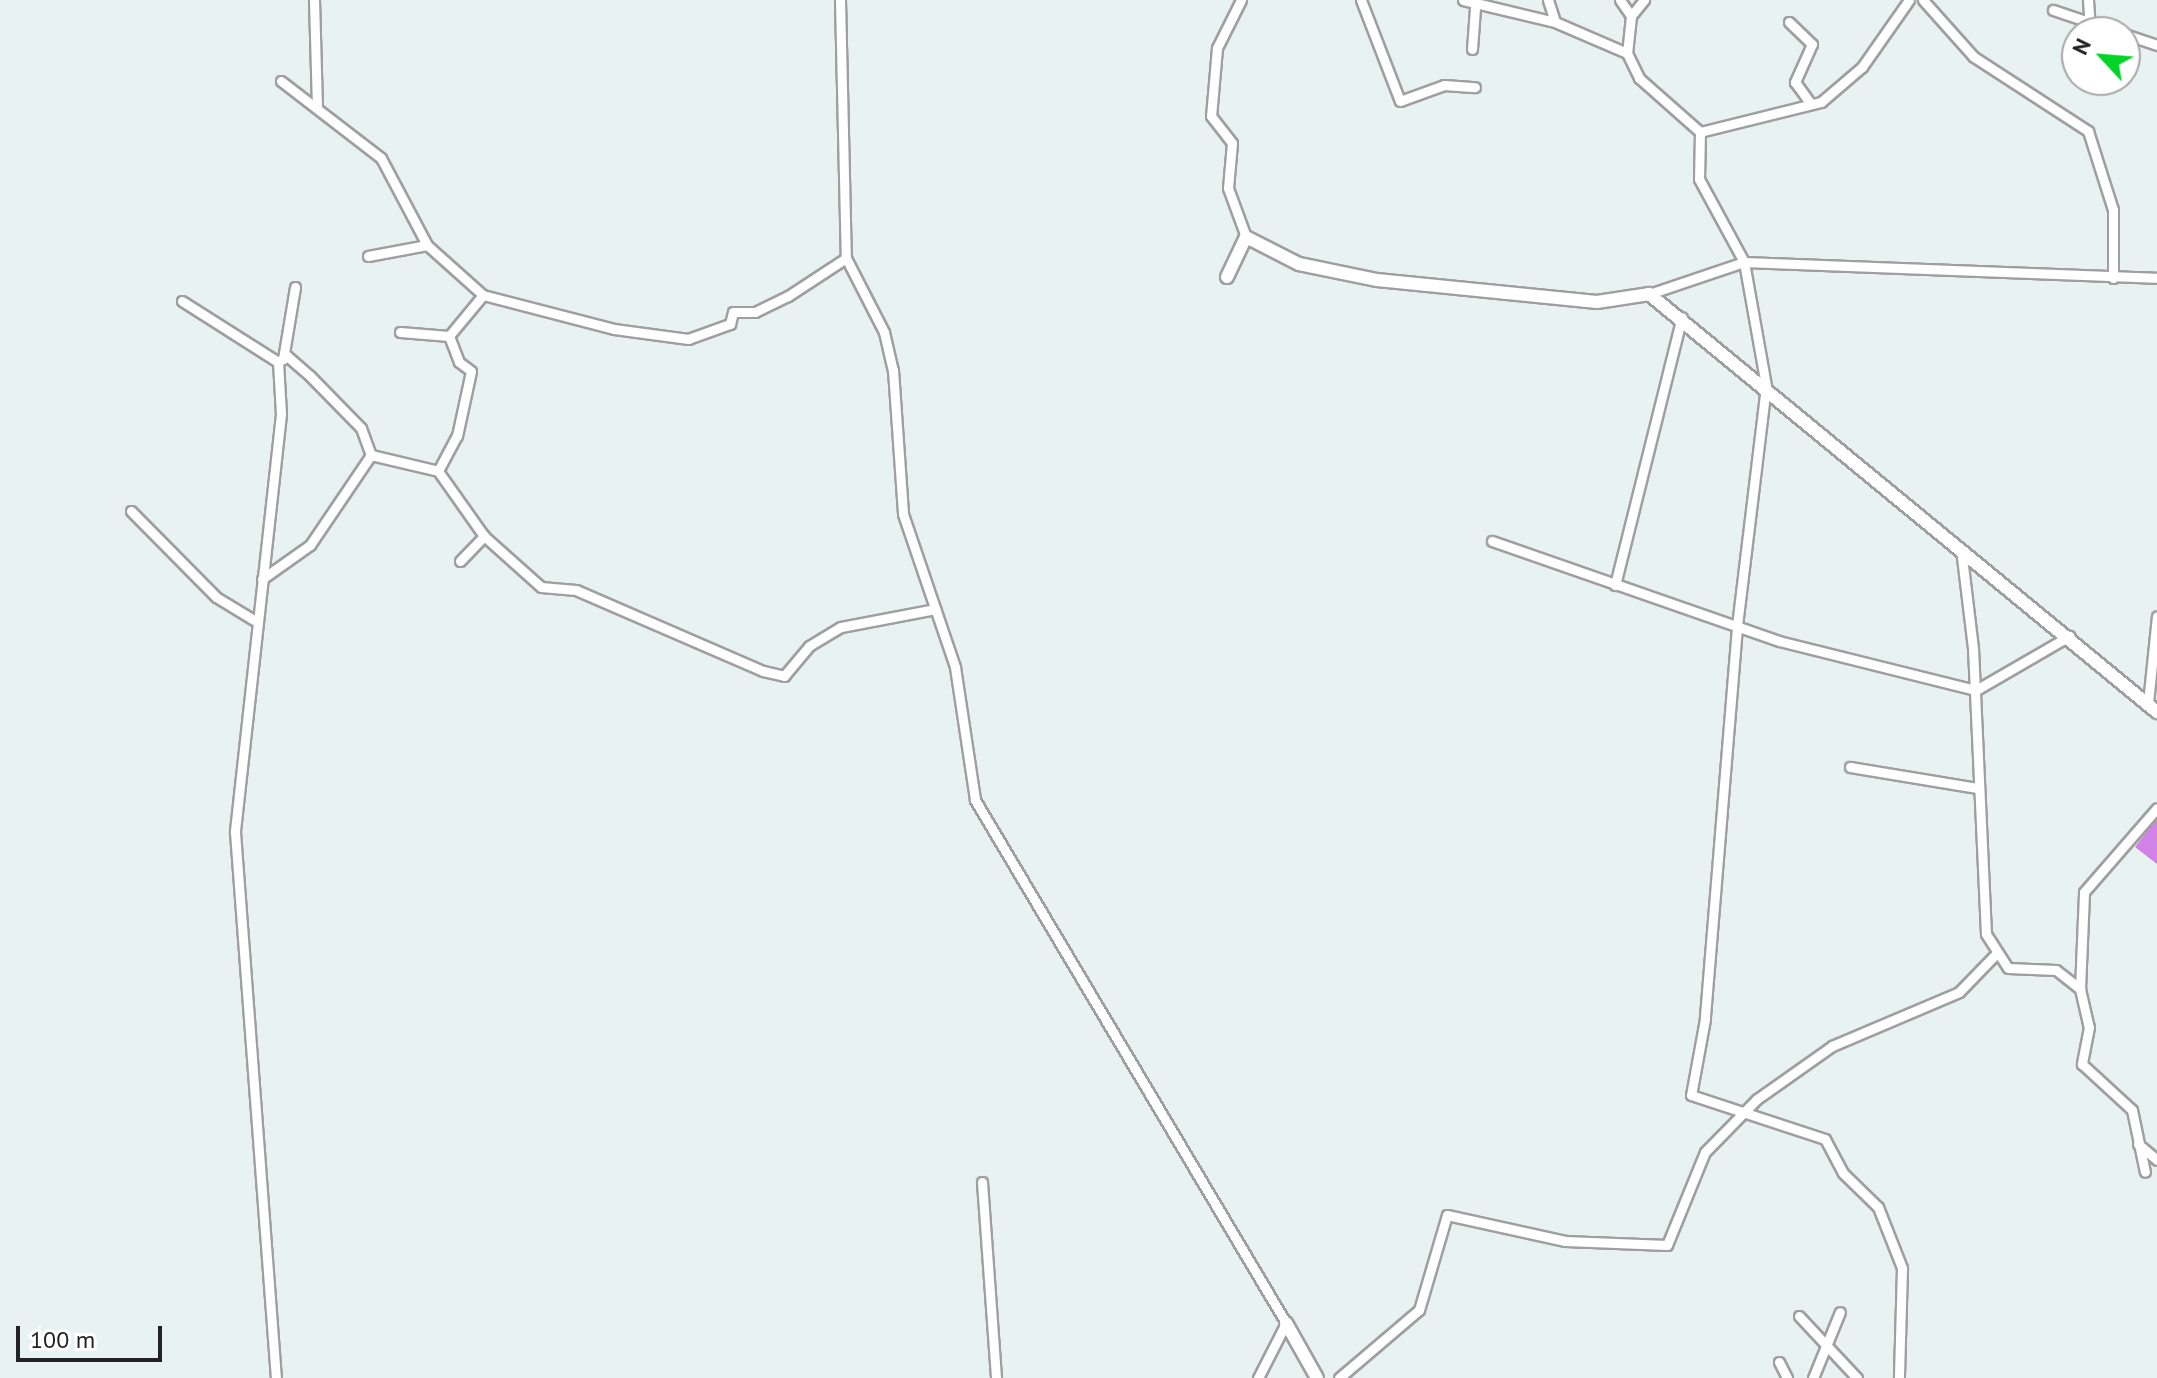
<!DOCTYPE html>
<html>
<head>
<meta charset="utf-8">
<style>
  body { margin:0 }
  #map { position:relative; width:2157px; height:1378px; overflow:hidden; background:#e8f3f1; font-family:"PT Sans",sans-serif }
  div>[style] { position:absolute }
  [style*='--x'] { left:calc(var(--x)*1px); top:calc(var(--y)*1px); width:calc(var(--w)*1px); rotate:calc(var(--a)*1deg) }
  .pitch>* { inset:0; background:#d281e6 }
  .roads { filter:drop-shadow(2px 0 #9f9f9f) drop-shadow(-2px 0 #9f9f9f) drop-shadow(0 2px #9f9f9f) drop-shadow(0 -2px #9f9f9f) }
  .minor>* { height:9px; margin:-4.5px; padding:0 4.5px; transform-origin:4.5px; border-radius:4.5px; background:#fff }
  .tertiary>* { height:12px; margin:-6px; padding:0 6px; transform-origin:6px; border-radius:6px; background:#fff }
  span { translate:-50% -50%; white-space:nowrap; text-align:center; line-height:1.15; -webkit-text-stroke:6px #fff; paint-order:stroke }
  .north { position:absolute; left:2061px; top:16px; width:80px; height:80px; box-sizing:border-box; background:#fff; border:2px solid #a7a7a7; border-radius:50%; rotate:296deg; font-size:22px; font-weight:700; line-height:32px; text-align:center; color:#222 }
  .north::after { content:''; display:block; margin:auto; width:28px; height:36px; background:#00d427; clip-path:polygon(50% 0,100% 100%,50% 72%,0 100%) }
  .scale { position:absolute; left:16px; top:1326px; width:146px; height:36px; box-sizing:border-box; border:4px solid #222; border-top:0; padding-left:10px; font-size:24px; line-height:28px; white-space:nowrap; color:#222; -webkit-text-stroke:6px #fff; paint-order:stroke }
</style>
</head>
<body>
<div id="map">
  <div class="pitch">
    <div style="clip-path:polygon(2157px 818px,2157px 864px,2135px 847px)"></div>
  </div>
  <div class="roads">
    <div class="minor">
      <div style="--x:314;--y:0;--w:107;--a:88.4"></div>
      <div style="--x:840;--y:0;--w:258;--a:88.7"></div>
      <div style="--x:846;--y:258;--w:83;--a:62.8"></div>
      <div style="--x:884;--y:332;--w:39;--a:77"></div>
      <div style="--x:893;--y:370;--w:144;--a:86"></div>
      <div style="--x:903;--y:514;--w:162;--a:71.2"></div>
      <div style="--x:955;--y:667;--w:134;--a:81.4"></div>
      <div style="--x:975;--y:800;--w:608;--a:59.26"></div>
      <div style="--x:1286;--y:1323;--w:62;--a:117"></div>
      <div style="--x:1241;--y:0;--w:54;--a:116.6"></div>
      <div style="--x:1217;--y:48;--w:68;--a:95"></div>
      <div style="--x:1211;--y:116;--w:34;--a:52"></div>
      <div style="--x:1232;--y:143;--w:45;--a:95.1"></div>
      <div style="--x:1228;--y:188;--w:52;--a:69.8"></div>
      <div style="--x:1361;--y:0;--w:108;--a:68.9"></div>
      <div style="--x:1400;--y:101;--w:47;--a:-20"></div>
      <div style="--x:1444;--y:85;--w:31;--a:4"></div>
      <div style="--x:1463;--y:0;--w:95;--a:13.4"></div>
      <div style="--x:1555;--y:22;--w:78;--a:23.3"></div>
      <div style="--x:1627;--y:53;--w:28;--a:64"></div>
      <div style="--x:1639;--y:78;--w:81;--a:41.5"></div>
      <div style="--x:1700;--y:132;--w:47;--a:91.2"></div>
      <div style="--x:1699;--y:179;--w:94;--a:61.5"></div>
      <div style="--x:1744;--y:262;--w:413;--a:2.2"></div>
      <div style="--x:1548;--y:0;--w:23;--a:72"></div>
      <div style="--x:1620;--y:0;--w:19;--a:55"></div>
      <div style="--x:1631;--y:16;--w:37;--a:96"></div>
      <div style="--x:1923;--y:0;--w:76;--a:48.2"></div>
      <div style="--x:1974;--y:57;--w:136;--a:33"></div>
      <div style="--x:2088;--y:131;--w:83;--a:72.4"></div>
      <div style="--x:2113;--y:210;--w:68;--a:90"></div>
      <div style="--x:2088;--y:0;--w:32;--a:86"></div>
      <div style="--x:2053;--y:10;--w:110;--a:18.6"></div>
      <div style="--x:1631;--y:16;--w:21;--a:-51"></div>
      <div style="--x:1789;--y:22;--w:32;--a:44"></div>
      <div style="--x:1812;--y:44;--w:42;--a:114.1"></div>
      <div style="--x:1795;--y:82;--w:26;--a:54"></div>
      <div style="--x:1472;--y:49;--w:41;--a:-85.8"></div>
      <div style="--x:281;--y:81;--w:126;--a:37.6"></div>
      <div style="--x:381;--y:158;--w:98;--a:62.1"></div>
      <div style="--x:427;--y:245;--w:75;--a:41.8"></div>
      <div style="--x:483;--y:295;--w:135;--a:14.5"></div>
      <div style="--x:614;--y:329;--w:75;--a:7.7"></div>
      <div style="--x:688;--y:339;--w:45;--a:-19.7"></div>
      <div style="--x:730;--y:324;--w:12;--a:-76"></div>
      <div style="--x:733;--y:312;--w:22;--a:0"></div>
      <div style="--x:755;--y:312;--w:37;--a:-26"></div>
      <div style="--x:788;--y:296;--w:69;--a:-33.2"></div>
      <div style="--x:1700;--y:132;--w:125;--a:-13.9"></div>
      <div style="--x:1821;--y:102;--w:54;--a:-40.5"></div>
      <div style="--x:1862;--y:67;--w:82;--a:-55"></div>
      <div style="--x:368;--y:256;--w:60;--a:-10.6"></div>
      <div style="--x:1649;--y:294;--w:100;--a:-18.6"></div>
      <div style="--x:1744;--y:262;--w:126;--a:79.9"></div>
      <div style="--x:1766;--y:386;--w:243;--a:96.9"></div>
      <div style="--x:1737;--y:627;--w:393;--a:94.7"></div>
      <div style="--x:1705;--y:1019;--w:77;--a:100.4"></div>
      <div style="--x:1691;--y:1095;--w:141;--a:18.2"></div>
      <div style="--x:1825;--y:1139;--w:38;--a:62"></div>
      <div style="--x:1843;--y:1173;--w:49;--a:44.2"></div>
      <div style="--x:1878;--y:1207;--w:66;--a:68.5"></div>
      <div style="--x:1902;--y:1268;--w:110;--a:91.6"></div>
      <div style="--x:182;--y:301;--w:114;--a:32.4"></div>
      <div style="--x:278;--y:362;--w:52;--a:86.7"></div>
      <div style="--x:281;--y:414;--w:421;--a:96.3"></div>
      <div style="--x:235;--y:832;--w:548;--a:85.71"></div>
      <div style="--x:400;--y:332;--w:49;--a:4.7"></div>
      <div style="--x:283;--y:359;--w:73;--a:-80.5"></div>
      <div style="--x:278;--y:362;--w:11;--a:-34"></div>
      <div style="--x:287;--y:356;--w:30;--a:41"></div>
      <div style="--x:310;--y:376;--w:73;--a:45.6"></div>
      <div style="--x:361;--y:428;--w:29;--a:70"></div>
      <div style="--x:438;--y:471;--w:80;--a:54.7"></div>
      <div style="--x:484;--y:536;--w:76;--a:41.8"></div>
      <div style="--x:541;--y:587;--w:35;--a:5"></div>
      <div style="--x:576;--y:590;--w:204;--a:23.4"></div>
      <div style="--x:763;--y:671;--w:22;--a:13"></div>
      <div style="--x:784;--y:676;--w:39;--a:-50"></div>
      <div style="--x:809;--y:646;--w:37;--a:-31"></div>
      <div style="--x:841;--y:627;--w:96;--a:-10.8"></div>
      <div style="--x:131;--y:511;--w:121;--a:45.3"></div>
      <div style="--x:216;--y:597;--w:44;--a:31.2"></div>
      <div style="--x:1492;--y:541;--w:304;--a:19.2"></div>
      <div style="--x:1779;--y:641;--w:203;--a:14"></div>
      <div style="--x:1976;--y:690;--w:108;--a:-30.1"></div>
      <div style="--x:1961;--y:549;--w:100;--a:83.1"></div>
      <div style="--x:1973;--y:648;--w:286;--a:87.4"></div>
      <div style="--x:1986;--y:934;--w:40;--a:57.1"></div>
      <div style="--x:2008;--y:968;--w:48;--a:2.4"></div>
      <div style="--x:2056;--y:970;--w:31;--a:38"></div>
      <div style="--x:2080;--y:989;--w:39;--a:77"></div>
      <div style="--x:2089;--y:1027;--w:38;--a:101"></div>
      <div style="--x:2082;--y:1064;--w:68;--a:42.6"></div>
      <div style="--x:2132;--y:1110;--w:63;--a:78.2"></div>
      <div style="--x:460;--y:561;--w:35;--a:-46"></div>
      <div style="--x:262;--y:579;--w:59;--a:-35.3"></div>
      <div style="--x:310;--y:545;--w:109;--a:-55.9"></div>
      <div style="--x:371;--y:455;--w:69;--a:13.4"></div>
      <div style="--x:438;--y:471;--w:40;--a:-62"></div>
      <div style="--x:457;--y:436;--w:66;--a:-77.8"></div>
      <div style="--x:471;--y:371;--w:15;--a:-143"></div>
      <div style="--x:459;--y:362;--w:28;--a:-111"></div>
      <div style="--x:449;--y:336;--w:53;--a:-50.3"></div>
      <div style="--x:1615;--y:585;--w:276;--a:-76"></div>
      <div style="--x:2148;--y:703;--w:87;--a:-84.1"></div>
      <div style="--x:1850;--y:767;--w:129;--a:9.4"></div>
      <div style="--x:2080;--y:989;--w:97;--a:-87.6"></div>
      <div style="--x:2084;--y:892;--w:111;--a:-49"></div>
      <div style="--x:2138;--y:1144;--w:25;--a:40"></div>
      <div style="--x:982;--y:1182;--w:196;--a:85.9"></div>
      <div style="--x:1799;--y:1316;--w:85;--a:46.9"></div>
      <div style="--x:1779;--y:1362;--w:18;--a:63"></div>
      <div style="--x:1339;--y:1378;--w:105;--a:-40.4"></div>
      <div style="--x:1419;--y:1310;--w:99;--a:-73.6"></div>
      <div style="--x:1447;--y:1215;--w:121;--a:12.4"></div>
      <div style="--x:1565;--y:1241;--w:102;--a:2.2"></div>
      <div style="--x:1667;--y:1245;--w:100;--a:-67.8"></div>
      <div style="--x:1705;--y:1152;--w:74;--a:-45.5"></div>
      <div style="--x:1757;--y:1099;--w:92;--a:-35.2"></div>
      <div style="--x:1832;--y:1046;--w:138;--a:-23"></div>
      <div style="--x:1959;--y:992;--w:52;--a:-45.8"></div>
      <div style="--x:1813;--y:1378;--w:71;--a:-67.8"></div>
    </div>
    <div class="tertiary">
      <div style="--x:1227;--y:277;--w:44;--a:-64.6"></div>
      <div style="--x:1246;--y:237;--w:59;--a:27"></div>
      <div style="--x:1299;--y:264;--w:80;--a:11.6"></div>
      <div style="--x:1377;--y:280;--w:221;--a:5.7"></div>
      <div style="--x:1597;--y:302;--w:53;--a:-8.7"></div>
      <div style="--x:1649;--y:294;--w:658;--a:39.45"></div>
      <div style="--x:1286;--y:1323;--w:63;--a:60.6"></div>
    </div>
  </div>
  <div class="north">N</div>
  <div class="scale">100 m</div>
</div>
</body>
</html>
